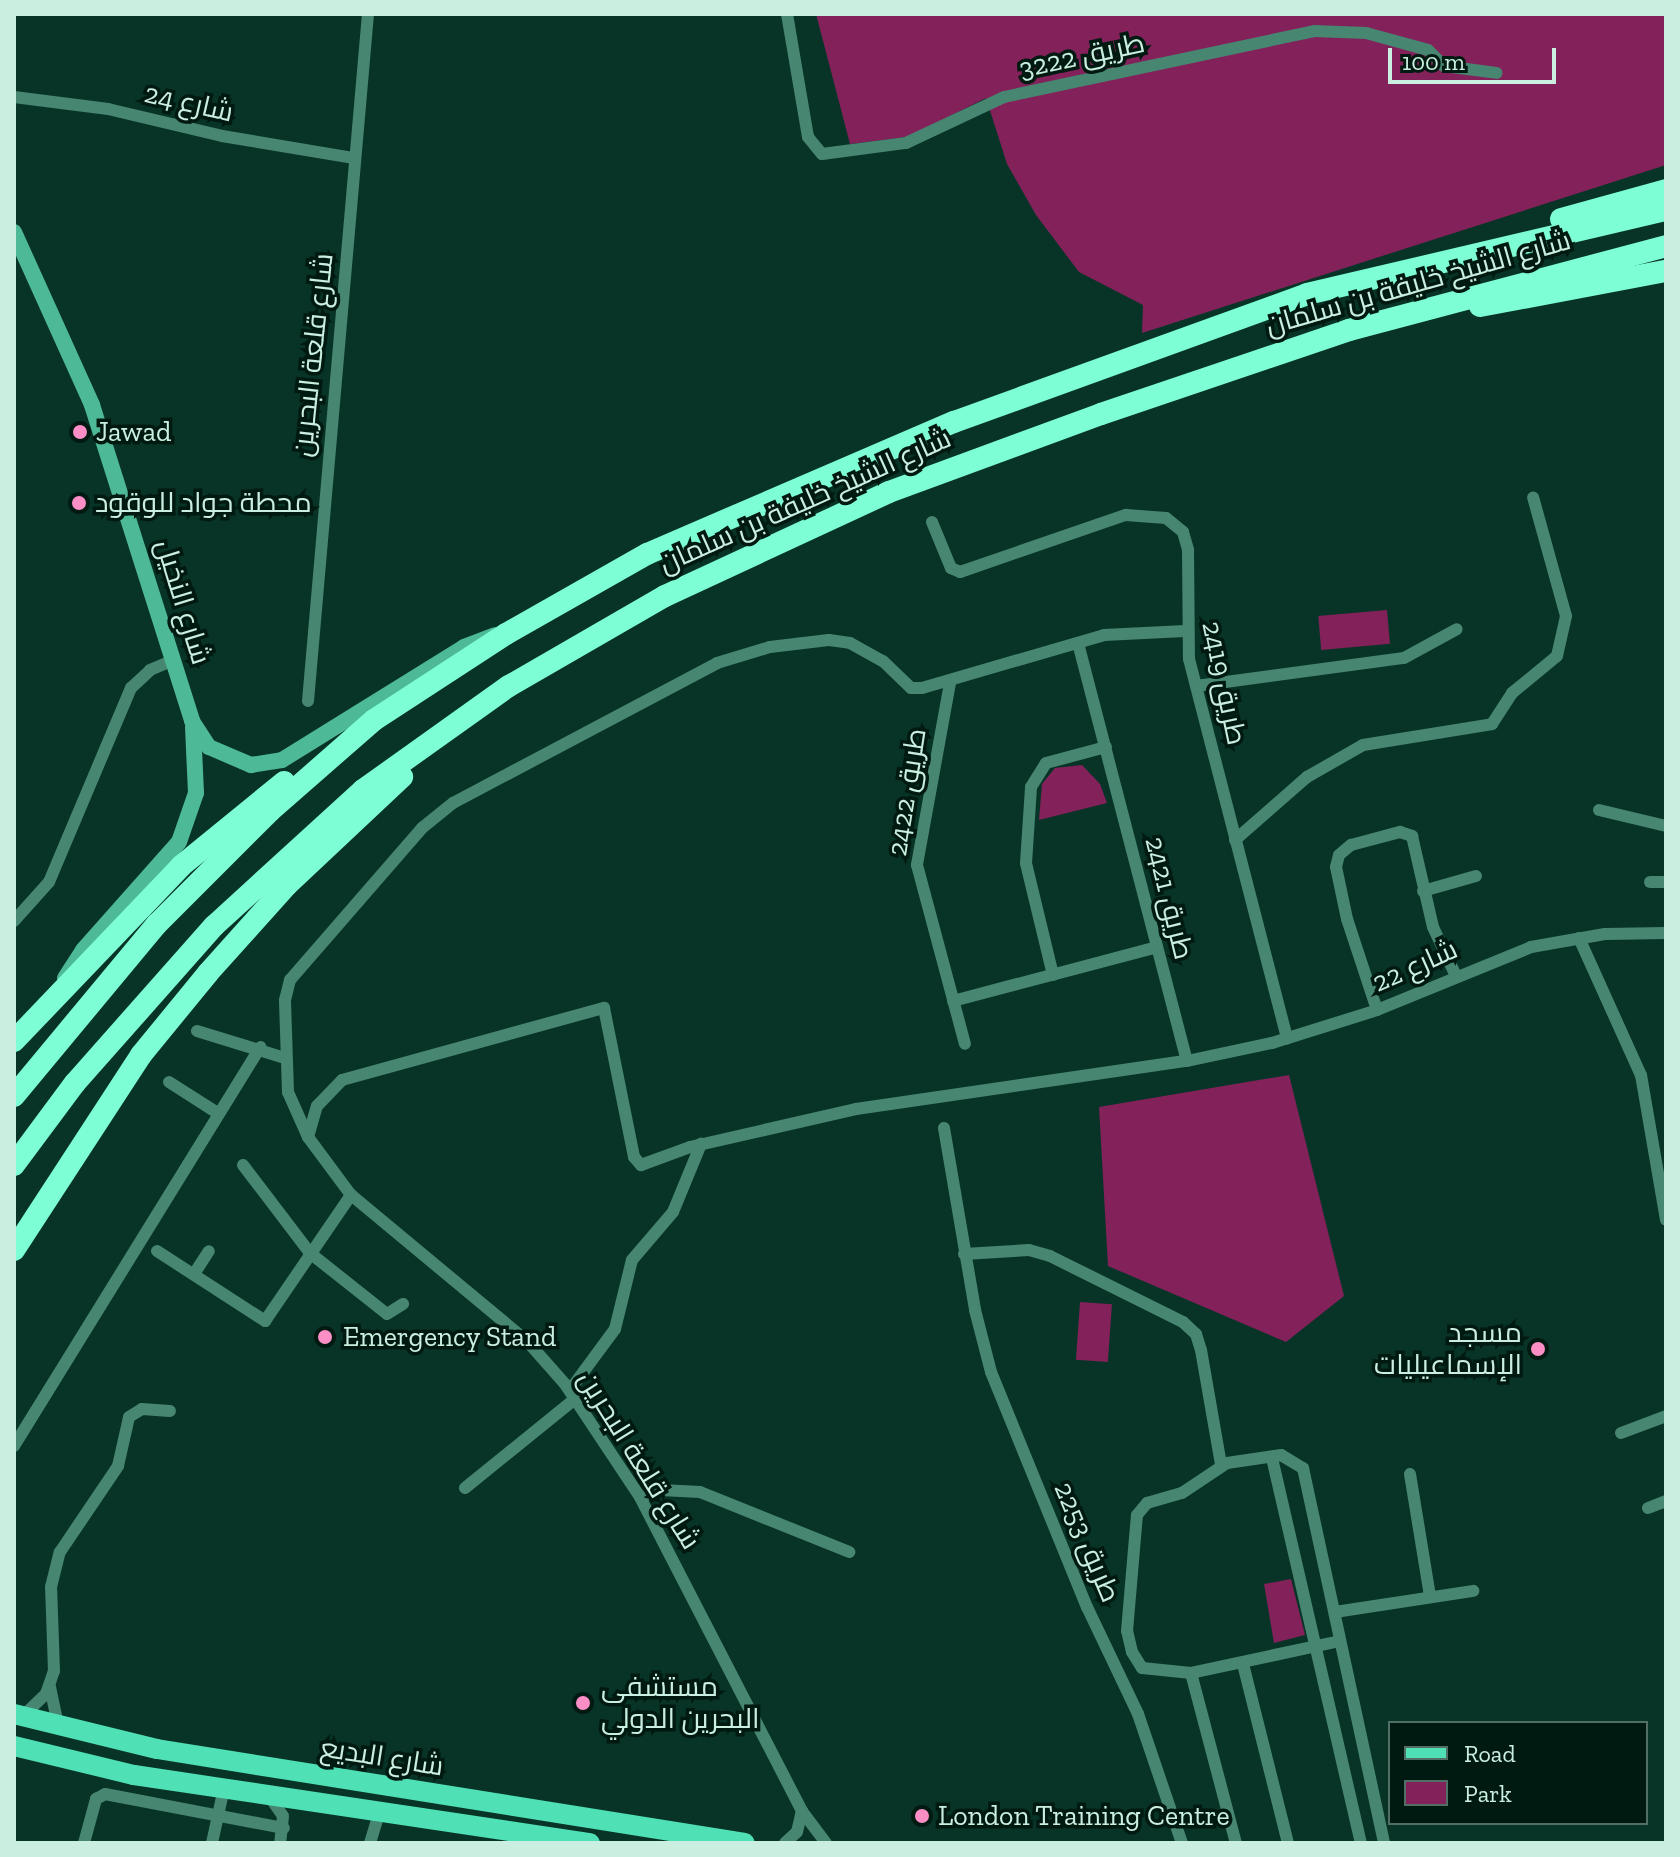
<!DOCTYPE html>
<html>
<head>
<meta charset="utf-8">
<style>
  body { margin:0 }
  #map { position:relative; width:1680px; height:1857px; overflow:hidden; background:#083427; font-family:"Zilla Slab",Cairo,serif }
  div>[style] { position:absolute }
  [style*='--x'] { left:calc(var(--x)*1px); top:calc(var(--y)*1px); width:calc(var(--w)*1px); rotate:calc(var(--a)*1deg) }
  .green>* { inset:0; background:#83215a; transform-origin:0 0 }
  .street>* { height:12px; margin:-6px; padding:0 6px; transform-origin:6px; border-radius:6px; background:#478670 }
  .secondary>* { height:16px; margin:-8px; padding:0 8px; transform-origin:8px; border-radius:8px; background:#4eb997 }
  .primary>* { height:20px; margin:-10px; padding:0 10px; transform-origin:10px; border-radius:10px; background:#4fe0b5 }
  .highway>* { height:22px; margin:-11px; padding:0 11px; transform-origin:11px; border-radius:11px; background:#7dfed4 }
  .dots>* { width:22px; height:22px; translate:-50% -50%; box-sizing:border-box; border:4px solid #001a11; border-radius:50% }
  span { translate:-50% -50%; white-space:nowrap; text-align:center; line-height:1.15; -webkit-text-stroke:7px #001a11; paint-order:stroke }
  .street-label { font-size:28px; color:#caefe0 }
  .poi-label { font-size:28px; color:#caefe0 }
  .left { translate:0 -50%; text-align:left }
  .right { translate:-100% -50%; text-align:right }
  .frame { position:absolute; inset:0; border:16px solid #caefe0; pointer-events:none }
  .legend { position:absolute; left:1388px; top:1721px; width:260px; height:104px; box-sizing:border-box; background:#001a11; border:2px solid #516f64; margin:0; padding:10px 14px; list-style:none; font-size:24px; color:#caefe0 }
  .legend li { display:flex; align-items:center; gap:16px; height:40px }
  .legend b { width:40px; border:2px solid #516f64 }
  .scale { position:absolute; left:1388px; top:48px; width:168px; height:36px; box-sizing:border-box; border:4px solid #caefe0; border-top:0; padding-left:10px; font-size:24px; line-height:28px; white-space:nowrap; color:#caefe0; -webkit-text-stroke:6px #001a11; paint-order:stroke }
</style>
</head>
<body>
<div id="map">
  <div class="green">
    <div style="clip-path:polygon(816px 14px,1666px 14px,1666px 165px,1142px 333px,1143px 305px,1079px 272px,1036px 215px,1007px 164px,986px 98px,908px 137px,850px 144px)"></div>
    <div style="left:1387px;top:610px;width:34px;height:69px;rotate:85deg"></div>
    <div style="clip-path:polygon(1082px 765px,1100px 784px,1107px 803px,1039px 820px,1042px 784px,1055px 768px)"></div>
    <div style="clip-path:polygon(1289px 1075px,1344px 1296px,1286px 1342px,1108px 1266px,1099px 1107px)"></div>
    <div style="left:1080px;top:1302px;width:32px;height:58px;rotate:4deg"></div>
    <div style="clip-path:polygon(1291px 1579px,1305px 1635px,1274px 1643px,1264px 1584px)"></div>
  </div>
  <div class="street">
    <div style="--x:787;--y:14;--w:125;--a:80.3"></div>
    <div style="--x:808;--y:137;--w:22;--a:51"></div>
    <div style="--x:822;--y:154;--w:85;--a:-7.5"></div>
    <div style="--x:906;--y:143;--w:108;--a:-25.1"></div>
    <div style="--x:1004;--y:97;--w:317;--a:-12"></div>
    <div style="--x:1314;--y:31;--w:52;--a:2.2"></div>
    <div style="--x:1366;--y:33;--w:64;--a:15.3"></div>
    <div style="--x:1428;--y:50;--w:23;--a:45"></div>
    <div style="--x:1444;--y:66;--w:53;--a:7.5"></div>
    <div style="--x:14;--y:97;--w:95;--a:7.3"></div>
    <div style="--x:108;--y:109;--w:117;--a:13.3"></div>
    <div style="--x:222;--y:136;--w:134;--a:9.5"></div>
    <div style="--x:932;--y:522;--w:50;--a:67.6"></div>
    <div style="--x:951;--y:568;--w:10;--a:24"></div>
    <div style="--x:960;--y:572;--w:176;--a:-19"></div>
    <div style="--x:1126;--y:515;--w:40;--a:4.3"></div>
    <div style="--x:1166;--y:518;--w:22;--a:39"></div>
    <div style="--x:1183;--y:532;--w:19;--a:74"></div>
    <div style="--x:1188;--y:550;--w:109;--a:89.5"></div>
    <div style="--x:1189;--y:659;--w:392;--a:75.5"></div>
    <div style="--x:1078;--y:643;--w:432;--a:75.4"></div>
    <div style="--x:950;--y:683;--w:185;--a:100.3"></div>
    <div style="--x:917;--y:865;--w:185;--a:75"></div>
    <div style="--x:1196;--y:686;--w:210;--a:-7.7"></div>
    <div style="--x:1404;--y:658;--w:60;--a:-28.7"></div>
    <div style="--x:308;--y:701;--w:690;--a:-85.01"></div>
    <div style="--x:1599;--y:810;--w:69;--a:13.4"></div>
    <div style="--x:1235;--y:840;--w:96;--a:-41.2"></div>
    <div style="--x:1307;--y:777;--w:64;--a:-29.7"></div>
    <div style="--x:1363;--y:745;--w:131;--a:-9.2"></div>
    <div style="--x:1492;--y:724;--w:37;--a:-57"></div>
    <div style="--x:1512;--y:693;--w:58;--a:-39.4"></div>
    <div style="--x:1557;--y:656;--w:41;--a:-77.3"></div>
    <div style="--x:1566;--y:616;--w:123;--a:-105.5"></div>
    <div style="--x:1650;--y:882;--w:16;--a:0"></div>
    <div style="--x:1423;--y:891;--w:55;--a:-15.8"></div>
    <div style="--x:14;--y:921;--w:52;--a:-48.1"></div>
    <div style="--x:49;--y:882;--w:211;--a:-67.1"></div>
    <div style="--x:131;--y:688;--w:26;--a:-43"></div>
    <div style="--x:150;--y:670;--w:25;--a:-23"></div>
    <div style="--x:1579;--y:938;--w:150;--a:65.7"></div>
    <div style="--x:1641;--y:1075;--w:147;--a:80.2"></div>
    <div style="--x:1053;--y:975;--w:115;--a:-103.6"></div>
    <div style="--x:1026;--y:863;--w:76;--a:-86.2"></div>
    <div style="--x:1031;--y:787;--w:28;--a:-58"></div>
    <div style="--x:1046;--y:763;--w:62;--a:-14.9"></div>
    <div style="--x:953;--y:1001;--w:211;--a:-14.8"></div>
    <div style="--x:1377;--y:1010;--w:96;--a:-108.2"></div>
    <div style="--x:1347;--y:919;--w:53;--a:-101.9"></div>
    <div style="--x:1336;--y:867;--w:12;--a:-76"></div>
    <div style="--x:1339;--y:855;--w:16;--a:-40"></div>
    <div style="--x:1351;--y:845;--w:51;--a:-14.9"></div>
    <div style="--x:1400;--y:832;--w:13;--a:18"></div>
    <div style="--x:1412;--y:836;--w:93;--a:77"></div>
    <div style="--x:1433;--y:927;--w:54;--a:64.9"></div>
    <div style="--x:197;--y:1031;--w:92;--a:17.1"></div>
    <div style="--x:169;--y:1082;--w:56;--a:32.6"></div>
    <div style="--x:944;--y:1128;--w:185;--a:80.3"></div>
    <div style="--x:975;--y:1310;--w:64;--a:75.5"></div>
    <div style="--x:991;--y:1372;--w:254;--a:67.8"></div>
    <div style="--x:1087;--y:1607;--w:119;--a:64.5"></div>
    <div style="--x:1138;--y:1714;--w:136;--a:71.2"></div>
    <div style="--x:308;--y:1137;--w:32;--a:-74"></div>
    <div style="--x:317;--y:1106;--w:36;--a:-46"></div>
    <div style="--x:342;--y:1080;--w:272;--a:-15.4"></div>
    <div style="--x:604;--y:1008;--w:152;--a:78.6"></div>
    <div style="--x:634;--y:1157;--w:11;--a:49"></div>
    <div style="--x:641;--y:1165;--w:52;--a:-20.2"></div>
    <div style="--x:690;--y:1147;--w:170;--a:-12.9"></div>
    <div style="--x:856;--y:1109;--w:334;--a:-8.3"></div>
    <div style="--x:1187;--y:1061;--w:87;--a:-12"></div>
    <div style="--x:1272;--y:1043;--w:110;--a:-17.4"></div>
    <div style="--x:1377;--y:1010;--w:166;--a:-22.2"></div>
    <div style="--x:1531;--y:947;--w:75;--a:-10"></div>
    <div style="--x:1605;--y:934;--w:61;--a:-0.9"></div>
    <div style="--x:243;--y:1165;--w:111;--a:52.7"></div>
    <div style="--x:310;--y:1253;--w:98;--a:38.4"></div>
    <div style="--x:387;--y:1314;--w:19;--a:-32"></div>
    <div style="--x:157;--y:1251;--w:129;--a:32.9"></div>
    <div style="--x:265;--y:1321;--w:153;--a:-55.7"></div>
    <div style="--x:964;--y:1254;--w:65;--a:-3.5"></div>
    <div style="--x:1029;--y:1250;--w:22;--a:16"></div>
    <div style="--x:1050;--y:1256;--w:148;--a:26.4"></div>
    <div style="--x:1183;--y:1322;--w:18;--a:43"></div>
    <div style="--x:1196;--y:1334;--w:17;--a:73"></div>
    <div style="--x:1201;--y:1350;--w:117;--a:80.1"></div>
    <div style="--x:194;--y:1274;--w:27;--a:-57"></div>
    <div style="--x:570;--y:1390;--w:76;--a:-53.6"></div>
    <div style="--x:615;--y:1329;--w:71;--a:-76.2"></div>
    <div style="--x:632;--y:1260;--w:63;--a:-49.5"></div>
    <div style="--x:673;--y:1212;--w:74;--a:-67.6"></div>
    <div style="--x:1621;--y:1433;--w:48;--a:-20.7"></div>
    <div style="--x:14;--y:1446;--w:469;--a:-58.3"></div>
    <div style="--x:1272;--y:1458;--w:395;--a:77"></div>
    <div style="--x:1410;--y:1474;--w:124;--a:80.7"></div>
    <div style="--x:465;--y:1488;--w:143;--a:-39"></div>
    <div style="--x:640;--y:1497;--w:22;--a:-18"></div>
    <div style="--x:661;--y:1490;--w:39;--a:3"></div>
    <div style="--x:700;--y:1492;--w:161;--a:21.9"></div>
    <div style="--x:1648;--y:1508;--w:19;--a:-21"></div>
    <div style="--x:1335;--y:1612;--w:140;--a:-8.7"></div>
    <div style="--x:1340;--y:1641;--w:152;--a:167.9"></div>
    <div style="--x:1191;--y:1673;--w:49;--a:-174.2"></div>
    <div style="--x:1142;--y:1668;--w:19;--a:-122"></div>
    <div style="--x:1132;--y:1652;--w:22;--a:-103"></div>
    <div style="--x:1127;--y:1631;--w:116;--a:-85.1"></div>
    <div style="--x:1137;--y:1515;--w:16;--a:-50"></div>
    <div style="--x:1147;--y:1503;--w:36;--a:-16"></div>
    <div style="--x:1182;--y:1493;--w:54;--a:-33.7"></div>
    <div style="--x:1227;--y:1463;--w:55;--a:-8.4"></div>
    <div style="--x:1281;--y:1455;--w:26;--a:31"></div>
    <div style="--x:1303;--y:1468;--w:384;--a:77.8"></div>
    <div style="--x:1243;--y:1664;--w:185;--a:75.9"></div>
    <div style="--x:1191;--y:1673;--w:176;--a:75.2"></div>
    <div style="--x:50;--y:1687;--w:40;--a:78"></div>
    <div style="--x:23;--y:1716;--w:32;--a:-44"></div>
    <div style="--x:46;--y:1694;--w:24;--a:-71"></div>
    <div style="--x:54;--y:1671;--w:84;--a:-92"></div>
    <div style="--x:51;--y:1587;--w:36;--a:-76"></div>
    <div style="--x:60;--y:1552;--w:104;--a:-56"></div>
    <div style="--x:118;--y:1466;--w:50;--a:-77.3"></div>
    <div style="--x:129;--y:1417;--w:15;--a:-32"></div>
    <div style="--x:142;--y:1409;--w:28;--a:4"></div>
    <div style="--x:269;--y:1796;--w:24;--a:55"></div>
    <div style="--x:283;--y:1816;--w:27;--a:96"></div>
    <div style="--x:84;--y:1843;--w:46;--a:-74.7"></div>
    <div style="--x:96;--y:1799;--w:10;--a:-29"></div>
    <div style="--x:105;--y:1794;--w:182;--a:10.8"></div>
    <div style="--x:212;--y:1843;--w:56;--a:-77.7"></div>
    <div style="--x:370;--y:1843;--w:34;--a:-73"></div>
    <div style="--x:785;--y:1843;--w:16;--a:-43"></div>
    <div style="--x:797;--y:1832;--w:22;--a:-77"></div>
    <div style="--x:826;--y:1843;--w:40;--a:-127"></div>
    <div style="--x:802;--y:1811;--w:353;--a:-117.3"></div>
    <div style="--x:640;--y:1497;--w:136;--a:-123.6"></div>
    <div style="--x:565;--y:1384;--w:57;--a:-131.5"></div>
    <div style="--x:527;--y:1341;--w:229;--a:-140.3"></div>
    <div style="--x:351;--y:1195;--w:72;--a:-126.6"></div>
    <div style="--x:308;--y:1137;--w:49;--a:-114"></div>
    <div style="--x:288;--y:1092;--w:92;--a:-91.9"></div>
    <div style="--x:285;--y:1000;--w:21;--a:-76"></div>
    <div style="--x:290;--y:980;--w:201;--a:-49"></div>
    <div style="--x:422;--y:828;--w:40;--a:-39"></div>
    <div style="--x:453;--y:803;--w:299;--a:-27.9"></div>
    <div style="--x:717;--y:663;--w:55;--a:-16.8"></div>
    <div style="--x:770;--y:647;--w:59;--a:-6.8"></div>
    <div style="--x:829;--y:640;--w:21;--a:8"></div>
    <div style="--x:850;--y:643;--w:38;--a:29"></div>
    <div style="--x:883;--y:661;--w:39;--a:44"></div>
    <div style="--x:911;--y:688;--w:11;--a:0"></div>
    <div style="--x:922;--y:688;--w:190;--a:-16.2"></div>
    <div style="--x:1104;--y:635;--w:81;--a:-2.8"></div>
  </div>
  <div class="secondary">
    <div style="--x:14;--y:232;--w:190;--a:65.7"></div>
    <div style="--x:92;--y:405;--w:331;--a:72.4"></div>
    <div style="--x:192;--y:721;--w:31;--a:57"></div>
    <div style="--x:209;--y:747;--w:46;--a:23.2"></div>
    <div style="--x:251;--y:765;--w:31;--a:-9"></div>
    <div style="--x:282;--y:760;--w:214;--a:-31.8"></div>
    <div style="--x:464;--y:647;--w:33;--a:-21"></div>
    <div style="--x:65;--y:978;--w:33;--a:-57"></div>
    <div style="--x:83;--y:950;--w:144;--a:-48.4"></div>
    <div style="--x:179;--y:842;--w:52;--a:-70.9"></div>
    <div style="--x:196;--y:793;--w:66;--a:-92.6"></div>
  </div>
  <div class="primary">
    <div style="--x:14;--y:1714;--w:147;--a:13.8"></div>
    <div style="--x:157;--y:1749;--w:595;--a:9.08"></div>
    <div style="--x:14;--y:1746;--w:123;--a:13.6"></div>
    <div style="--x:134;--y:1775;--w:461;--a:8.5"></div>
  </div>
  <div class="highway">
    <div style="--x:1561;--y:219;--w:109;--a:-15.4"></div>
    <div style="--x:1480;--y:306;--w:189;--a:-10.7"></div>
    <div style="--x:14;--y:1041;--w:242;--a:-46.3"></div>
    <div style="--x:181;--y:866;--w:133;--a:-39.2"></div>
    <div style="--x:14;--y:1096;--w:224;--a:-50.3"></div>
    <div style="--x:157;--y:924;--w:160;--a:-45"></div>
    <div style="--x:270;--y:811;--w:138;--a:-41.2"></div>
    <div style="--x:374;--y:720;--w:158;--a:-33.1"></div>
    <div style="--x:506;--y:634;--w:162;--a:-29.6"></div>
    <div style="--x:647;--y:554;--w:334;--a:-23.3"></div>
    <div style="--x:954;--y:422;--w:375;--a:-19.9"></div>
    <div style="--x:1307;--y:294;--w:369;--a:-13.2"></div>
    <div style="--x:14;--y:1165;--w:102;--a:-53.4"></div>
    <div style="--x:75;--y:1083;--w:210;--a:-48.5"></div>
    <div style="--x:214;--y:926;--w:202;--a:-42.4"></div>
    <div style="--x:363;--y:790;--w:179;--a:-35.5"></div>
    <div style="--x:509;--y:686;--w:180;--a:-30"></div>
    <div style="--x:665;--y:596;--w:247;--a:-24.9"></div>
    <div style="--x:889;--y:492;--w:226;--a:-20.2"></div>
    <div style="--x:1101;--y:414;--w:262;--a:-18.7"></div>
    <div style="--x:1349;--y:330;--w:328;--a:-14.8"></div>
    <div style="--x:14;--y:1250;--w:233;--a:-56.9"></div>
    <div style="--x:141;--y:1055;--w:106;--a:-50.7"></div>
    <div style="--x:208;--y:973;--w:118;--a:-48.1"></div>
    <div style="--x:287;--y:885;--w:158;--a:-43.2"></div>
  </div>
  <div class="dots">
    <div style="left:80px;top:432px;background:#fb8fc5"></div>
    <div style="left:79px;top:503px;background:#fb8fc5"></div>
    <div style="left:325px;top:1337px;background:#fb8fc5"></div>
    <div style="left:1538px;top:1349px;background:#fb8fc5"></div>
    <div style="left:583px;top:1703px;background:#fb8fc5"></div>
    <div style="left:922px;top:1816px;background:#fb8fc5"></div>
  </div>
  <div class="street-label">
    <span style="left:1082px;top:56px;rotate:-12deg">طريق 3222</span>
    <span style="left:189px;top:103px;rotate:13deg">شارع 24</span>
    <span style="left:1418px;top:283px;rotate:-16deg">شارع الشيخ خليفة بن سلمان</span>
    <span style="left:313px;top:355px;rotate:-84deg">شارع قلعة البحرين</span>
    <span style="left:805px;top:501px;rotate:-24deg">شارع الشيخ خليفة بن سلمان</span>
    <span style="left:183px;top:602px;rotate:73deg">شارع النخيل</span>
    <span style="left:1224px;top:683px;rotate:78deg">طريق 2419</span>
    <span style="left:907px;top:792px;rotate:-81deg">طريق 2422</span>
    <span style="left:1169px;top:898px;rotate:76deg">طريق 2421</span>
    <span style="left:1415px;top:966px;rotate:-24deg">شارع 22</span>
    <span style="left:639px;top:1460px;rotate:58deg">شارع قلعة البحرين</span>
    <span style="left:1087px;top:1542px;rotate:67deg">طريق 2253</span>
    <span style="left:382px;top:1757px;rotate:9deg">شارع البديع</span>
  </div>
  <div class="poi-label">
    <span class="left" style="left:96px;top:432px">Jawad</span>
    <span class="left" style="left:95px;top:503px">محطة جواد للوقود</span>
    <span class="right" style="left:1522px;top:1349px">مسجد<br>الإسماعيليات</span>
    <span class="left" style="left:343px;top:1337px">Emergency Stand</span>
    <span class="left" style="left:601px;top:1703px">مستشفى<br>البحرين الدولي</span>
    <span class="left" style="left:938px;top:1816px">London Training Centre</span>
  </div>
  <div class="frame"></div>
  <ul class="legend">
  <li><b style="height:10px;background:#4fe0b5"></b>Road</li>
  <li><b style="height:22px;background:#83215a"></b>Park</li>
  </ul>
  <div class="scale">100 m</div>
</div>
</body>
</html>
